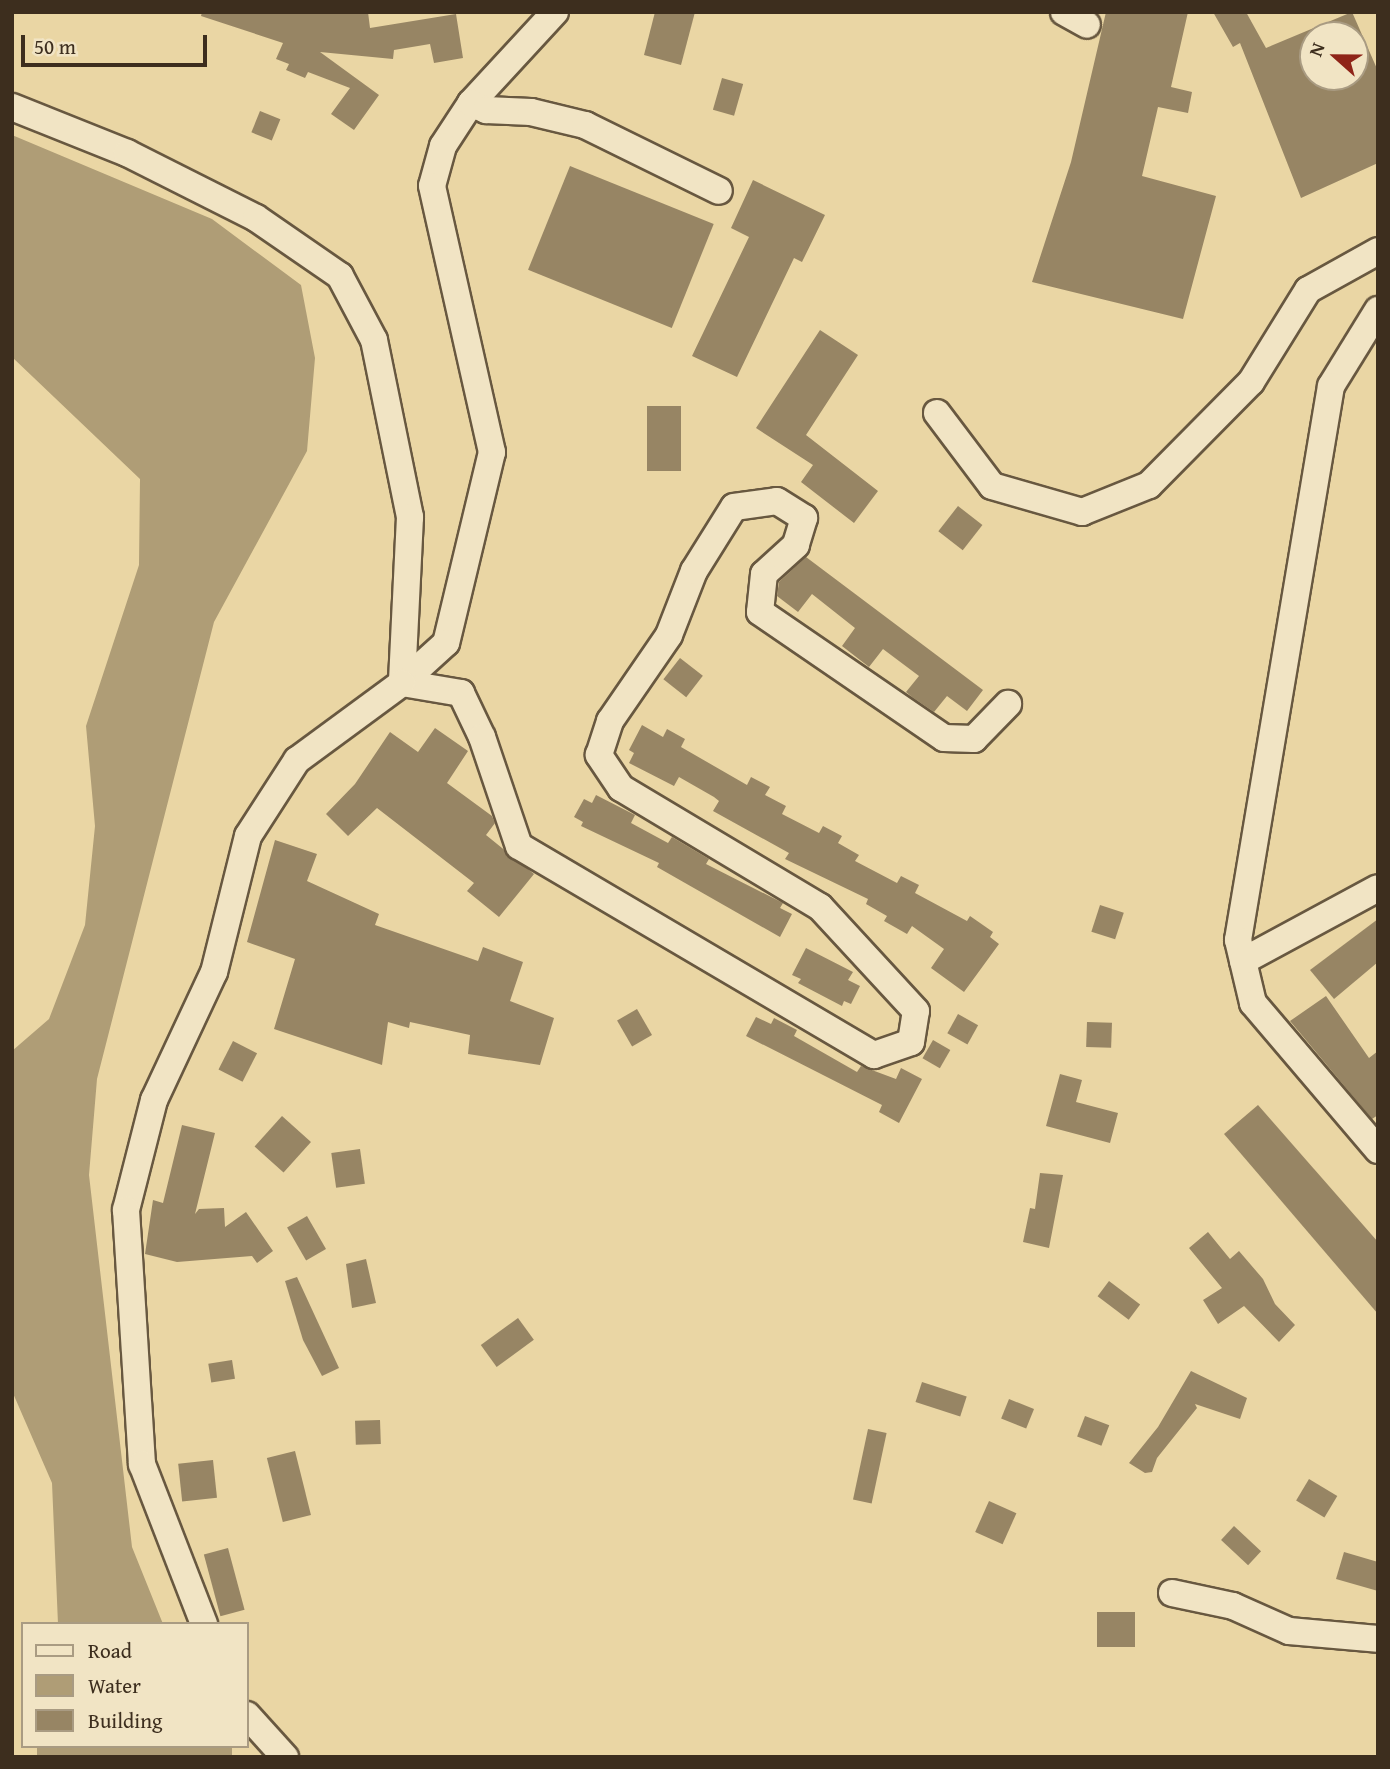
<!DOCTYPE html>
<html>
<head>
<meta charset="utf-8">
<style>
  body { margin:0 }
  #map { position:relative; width:1390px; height:1769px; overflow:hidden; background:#ead6a4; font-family:"Gentium Book Plus",serif }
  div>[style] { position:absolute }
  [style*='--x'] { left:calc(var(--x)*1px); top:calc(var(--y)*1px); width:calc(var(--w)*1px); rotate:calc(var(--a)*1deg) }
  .water>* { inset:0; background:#af9d76; transform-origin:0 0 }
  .building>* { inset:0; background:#978564; transform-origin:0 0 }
  .roads { filter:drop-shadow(2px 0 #685840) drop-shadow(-2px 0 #685840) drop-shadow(0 2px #685840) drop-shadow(0 -2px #685840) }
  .minor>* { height:26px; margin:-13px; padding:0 13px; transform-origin:13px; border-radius:13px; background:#f1e4c4 }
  span { translate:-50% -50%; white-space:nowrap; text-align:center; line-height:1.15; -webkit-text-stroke:5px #f1e4c4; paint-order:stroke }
  .frame { position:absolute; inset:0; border:14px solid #3d2e1e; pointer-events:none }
  .legend { position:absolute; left:21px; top:1622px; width:228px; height:126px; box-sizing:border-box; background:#f1e4c4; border:2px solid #a99b82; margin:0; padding:9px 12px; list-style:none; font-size:21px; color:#3d2e1e }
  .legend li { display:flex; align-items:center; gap:14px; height:35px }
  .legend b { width:35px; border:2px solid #a99b82 }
  .north { position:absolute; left:1299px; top:21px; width:70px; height:70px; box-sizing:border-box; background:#f1e4c4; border:2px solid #a99b82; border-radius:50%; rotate:291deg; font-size:19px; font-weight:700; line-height:28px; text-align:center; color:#3d2e1e }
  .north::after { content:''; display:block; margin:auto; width:24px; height:32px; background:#8f2418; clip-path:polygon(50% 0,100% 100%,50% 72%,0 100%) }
  .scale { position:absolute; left:21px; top:35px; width:186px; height:32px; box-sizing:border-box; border:4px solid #3d2e1e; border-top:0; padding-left:9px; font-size:21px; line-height:24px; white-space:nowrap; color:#3d2e1e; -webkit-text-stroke:5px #f1e4c4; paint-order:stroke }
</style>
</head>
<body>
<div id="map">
  <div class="water">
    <div style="clip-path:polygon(12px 135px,212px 219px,301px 285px,315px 358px,307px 451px,214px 622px,97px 1079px,89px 1175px,132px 1547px,163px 1624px,58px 1624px,52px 1483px,12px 1391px,12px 1051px,49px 1019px,85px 925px,95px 826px,86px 726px,139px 565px,140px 479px,12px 357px)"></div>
    <div style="left:37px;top:1746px;width:195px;height:11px"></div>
  </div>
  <div class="building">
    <div style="clip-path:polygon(202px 12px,368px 12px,370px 28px,456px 14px,463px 58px,434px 63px,430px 44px,394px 50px,393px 59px,320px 52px,379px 95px,354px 130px,331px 114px,350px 88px,308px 72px,305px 78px,286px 70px,289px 64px,276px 59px,283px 43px,201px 16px)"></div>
    <div style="clip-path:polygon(655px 12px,695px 12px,681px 65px,644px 55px)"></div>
    <div style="clip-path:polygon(1106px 12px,1188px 12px,1171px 87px,1192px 92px,1188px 113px,1158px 107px,1142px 176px,1216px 196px,1183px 319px,1032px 282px,1071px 162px)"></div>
    <div style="clip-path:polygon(evenodd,1213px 12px,1246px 12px,1266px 48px,1352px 12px,1378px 71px,1378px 163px,1301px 198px,1240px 43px,1233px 47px,1213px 12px,1313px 35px,1355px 35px,1355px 77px,1313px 77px,1313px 35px)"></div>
    <div style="left:722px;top:78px;width:22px;height:33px;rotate:16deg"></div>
    <div style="left:260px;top:111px;width:22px;height:23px;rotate:22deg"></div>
    <div style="left:570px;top:166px;width:155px;height:112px;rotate:22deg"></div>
    <div style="clip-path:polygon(753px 180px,825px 215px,802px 262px,794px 258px,737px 377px,692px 356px,749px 237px,731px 228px)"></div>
    <div style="clip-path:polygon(820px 330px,858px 355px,806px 435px,878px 491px,854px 523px,801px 482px,813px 465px,756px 428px)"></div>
    <div style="left:647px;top:406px;width:34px;height:65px"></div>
    <div style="left:958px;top:506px;width:31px;height:32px;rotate:38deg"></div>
    <div style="clip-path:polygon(806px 557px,983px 690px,967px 711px,947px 696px,934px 712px,912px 697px,906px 692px,919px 676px,883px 649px,869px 667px,842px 646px,855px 628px,812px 594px,798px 612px,777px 596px,779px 582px)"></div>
    <div style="left:680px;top:658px;width:29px;height:27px;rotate:38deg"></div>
    <div style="clip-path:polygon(642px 725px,663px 737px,667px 729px,685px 739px,681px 747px,747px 785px,751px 777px,770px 787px,765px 795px,786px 806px,782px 814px,819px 833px,823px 826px,842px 836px,838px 843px,859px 855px,855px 861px,897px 883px,901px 876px,919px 885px,915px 893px,967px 921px,970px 916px,993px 932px,990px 937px,999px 944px,964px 992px,931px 968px,944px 949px,912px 926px,907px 934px,884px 921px,887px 916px,866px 904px,868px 899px,785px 859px,789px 853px,713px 811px,719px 801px,714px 797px,679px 777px,674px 786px,629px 763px,634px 753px,629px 750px)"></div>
    <div style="clip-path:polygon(435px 728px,468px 751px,447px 783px,492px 816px,495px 823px,486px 835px,534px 874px,499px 917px,467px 891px,474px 883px,377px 808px,348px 836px,326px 814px,355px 784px,390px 732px,418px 752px)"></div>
    <div style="clip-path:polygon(596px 795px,635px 815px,631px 823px,668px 843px,672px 837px,709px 859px,706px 864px,783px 903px,780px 908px,792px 914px,780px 937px,657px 867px,659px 863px,581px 826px,583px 822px,574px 817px,584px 799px,592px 803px)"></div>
    <div style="clip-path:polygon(275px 840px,317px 854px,307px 881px,379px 914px,375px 925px,478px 961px,483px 947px,523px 962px,510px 1001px,554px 1018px,540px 1065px,468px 1054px,470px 1035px,410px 1022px,409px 1028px,388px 1022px,382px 1065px,274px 1029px,295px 959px,247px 942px)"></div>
    <div style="left:1100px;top:905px;width:25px;height:28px;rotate:18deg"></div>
    <div style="clip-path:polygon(1378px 919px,1378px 962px,1334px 999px,1310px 970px)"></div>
    <div style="clip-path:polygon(806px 948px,853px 972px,848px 980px,860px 986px,851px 1004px,844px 1001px,842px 1006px,798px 983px,801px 979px,792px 975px)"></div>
    <div style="clip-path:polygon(1326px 996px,1369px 1058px,1378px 1051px,1378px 1115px,1372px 1119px,1290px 1021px)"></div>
    <div style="left:637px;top:1009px;width:30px;height:23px;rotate:60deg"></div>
    <div style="left:958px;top:1014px;width:23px;height:22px;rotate:29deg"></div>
    <div style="clip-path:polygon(756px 1017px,771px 1024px,774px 1018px,797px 1030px,794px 1036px,857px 1072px,861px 1066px,896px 1079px,901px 1068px,922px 1079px,899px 1123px,879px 1112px,882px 1105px,746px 1036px)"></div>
    <div style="left:1087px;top:1022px;width:25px;height:25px;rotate:2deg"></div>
    <div style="left:933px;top:1040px;width:20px;height:21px;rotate:30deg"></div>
    <div style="left:233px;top:1041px;width:27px;height:32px;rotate:27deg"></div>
    <div style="clip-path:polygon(1060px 1074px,1082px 1080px,1076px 1102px,1118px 1113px,1110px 1143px,1046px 1126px)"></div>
    <div style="clip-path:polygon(1258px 1105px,1378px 1242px,1378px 1314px,1224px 1134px)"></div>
    <div style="left:282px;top:1116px;width:39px;height:41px;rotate:42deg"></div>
    <div style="clip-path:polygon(182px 1125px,215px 1133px,195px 1214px,199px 1209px,224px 1208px,225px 1227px,246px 1212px,273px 1251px,257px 1263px,252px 1256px,177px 1262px,145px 1254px,153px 1200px,163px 1203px)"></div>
    <div style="left:360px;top:1149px;width:35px;height:29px;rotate:82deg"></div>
    <div style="clip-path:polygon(1040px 1173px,1063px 1175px,1049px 1248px,1023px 1242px,1030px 1208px,1035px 1209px)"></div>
    <div style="left:307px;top:1216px;width:38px;height:23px;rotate:60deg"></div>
    <div style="clip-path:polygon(1208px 1232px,1230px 1259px,1239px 1251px,1263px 1279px,1275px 1304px,1295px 1325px,1279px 1342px,1244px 1306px,1218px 1324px,1203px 1300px,1222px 1288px,1189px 1248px)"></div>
    <div style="clip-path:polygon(366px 1259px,376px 1303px,352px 1308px,346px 1264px)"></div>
    <div style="clip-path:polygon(297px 1277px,339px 1368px,322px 1376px,303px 1340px,285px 1281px)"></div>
    <div style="left:1109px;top:1281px;width:39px;height:19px;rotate:37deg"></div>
    <div style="left:518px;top:1318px;width:27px;height:46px;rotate:54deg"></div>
    <div style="left:232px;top:1360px;width:19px;height:24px;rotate:81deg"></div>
    <div style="clip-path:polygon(1191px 1371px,1247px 1398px,1240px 1419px,1195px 1404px,1197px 1408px,1157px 1458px,1152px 1472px,1145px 1473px,1129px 1463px,1158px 1427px)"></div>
    <div style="left:922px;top:1382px;width:47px;height:21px;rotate:18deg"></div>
    <div style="left:1009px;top:1399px;width:27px;height:21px;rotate:22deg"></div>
    <div style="left:1085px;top:1416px;width:26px;height:22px;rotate:21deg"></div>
    <div style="left:380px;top:1420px;width:24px;height:25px;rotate:88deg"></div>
    <div style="left:868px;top:1429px;width:19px;height:72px;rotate:12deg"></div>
    <div style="left:295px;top:1451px;width:66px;height:29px;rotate:76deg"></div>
    <div style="left:213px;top:1460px;width:38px;height:35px;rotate:84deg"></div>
    <div style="left:1309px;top:1479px;width:33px;height:25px;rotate:31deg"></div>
    <div style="left:989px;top:1501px;width:30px;height:34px;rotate:24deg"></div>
    <div style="left:1234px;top:1526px;width:37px;height:19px;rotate:43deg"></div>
    <div style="left:228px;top:1548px;width:64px;height:25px;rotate:75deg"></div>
    <div style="clip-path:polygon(1344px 1552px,1378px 1562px,1378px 1591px,1336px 1579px)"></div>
    <div style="left:1097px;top:1612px;width:38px;height:35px"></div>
  </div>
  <div class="roads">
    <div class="minor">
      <div style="--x:555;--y:12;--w:124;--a:132.7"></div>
      <div style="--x:471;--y:103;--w:51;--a:123.1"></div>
      <div style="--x:443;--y:146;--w:41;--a:105.4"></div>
      <div style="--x:432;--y:186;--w:273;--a:77.3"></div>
      <div style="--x:492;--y:452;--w:196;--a:103.5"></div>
      <div style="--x:446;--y:643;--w:59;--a:137.7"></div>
      <div style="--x:402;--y:683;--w:60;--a:9.6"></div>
      <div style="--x:461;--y:693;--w:49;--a:64.5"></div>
      <div style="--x:482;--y:737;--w:115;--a:71.3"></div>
      <div style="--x:519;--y:846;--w:412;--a:30.5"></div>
      <div style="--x:874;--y:1055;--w:39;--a:-19"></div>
      <div style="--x:911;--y:1042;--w:31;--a:-81"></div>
      <div style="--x:916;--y:1011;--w:142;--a:-132.7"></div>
      <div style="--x:820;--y:907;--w:232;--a:-149.1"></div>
      <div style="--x:621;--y:788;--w:40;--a:-124"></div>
      <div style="--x:599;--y:755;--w:36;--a:-72"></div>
      <div style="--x:610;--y:721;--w:104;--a:-55.5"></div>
      <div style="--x:669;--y:635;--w:69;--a:-68.7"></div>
      <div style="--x:694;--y:571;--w:75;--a:-58"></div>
      <div style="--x:734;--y:507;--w:43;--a:-7.9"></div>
      <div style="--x:777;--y:501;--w:32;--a:32"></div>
      <div style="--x:804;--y:518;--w:28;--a:107"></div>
      <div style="--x:796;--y:545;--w:43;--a:137.8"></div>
      <div style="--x:764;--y:574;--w:38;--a:96"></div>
      <div style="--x:760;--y:612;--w:223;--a:34.4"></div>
      <div style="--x:944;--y:738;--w:30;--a:2"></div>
      <div style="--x:974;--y:739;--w:49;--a:-45.8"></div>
      <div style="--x:1064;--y:12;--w:26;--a:29"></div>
      <div style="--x:471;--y:103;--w:17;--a:25"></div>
      <div style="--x:486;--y:110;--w:45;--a:2.5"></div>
      <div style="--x:531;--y:112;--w:56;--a:13.5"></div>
      <div style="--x:585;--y:125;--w:149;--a:26.2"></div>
      <div style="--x:12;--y:107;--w:124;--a:21.8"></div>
      <div style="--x:127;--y:153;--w:144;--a:26.7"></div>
      <div style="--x:256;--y:218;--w:102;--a:34.6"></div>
      <div style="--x:340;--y:276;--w:72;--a:62"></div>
      <div style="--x:374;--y:340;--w:181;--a:78.5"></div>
      <div style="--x:410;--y:517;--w:166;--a:92.8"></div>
      <div style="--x:402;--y:683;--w:130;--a:143.7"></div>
      <div style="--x:297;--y:760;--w:90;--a:122.8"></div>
      <div style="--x:248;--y:836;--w:140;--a:104"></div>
      <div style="--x:214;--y:972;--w:141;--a:115.1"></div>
      <div style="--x:154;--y:1100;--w:114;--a:104.3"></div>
      <div style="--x:126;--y:1210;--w:255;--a:86.4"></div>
      <div style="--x:142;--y:1464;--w:172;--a:68.8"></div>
      <div style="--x:1378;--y:310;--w:89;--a:121.7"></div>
      <div style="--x:1331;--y:386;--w:562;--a:99.53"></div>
      <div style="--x:1238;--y:940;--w:65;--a:76.6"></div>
      <div style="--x:1253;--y:1003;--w:193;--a:49.6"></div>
      <div style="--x:937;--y:413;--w:91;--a:53"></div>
      <div style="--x:992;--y:486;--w:94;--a:16.1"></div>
      <div style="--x:1082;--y:512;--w:72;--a:-21.9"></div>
      <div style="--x:1149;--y:485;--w:145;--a:-45.3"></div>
      <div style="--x:1251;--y:382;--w:108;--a:-58.2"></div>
      <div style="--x:1308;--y:290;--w:80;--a:-29.1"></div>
      <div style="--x:1243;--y:961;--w:153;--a:-28.4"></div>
      <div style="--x:1172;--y:1593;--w:62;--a:12"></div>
      <div style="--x:1233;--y:1606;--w:61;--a:24.1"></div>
      <div style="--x:1289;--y:1631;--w:89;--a:5.1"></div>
      <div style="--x:247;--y:1715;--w:57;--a:47.9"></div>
    </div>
  </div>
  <div class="frame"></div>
  <ul class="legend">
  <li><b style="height:9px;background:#f1e4c4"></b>Road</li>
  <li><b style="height:19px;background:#af9d76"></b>Water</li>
  <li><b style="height:19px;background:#978564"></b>Building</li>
  </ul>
  <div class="north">N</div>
  <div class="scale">50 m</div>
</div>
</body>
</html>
